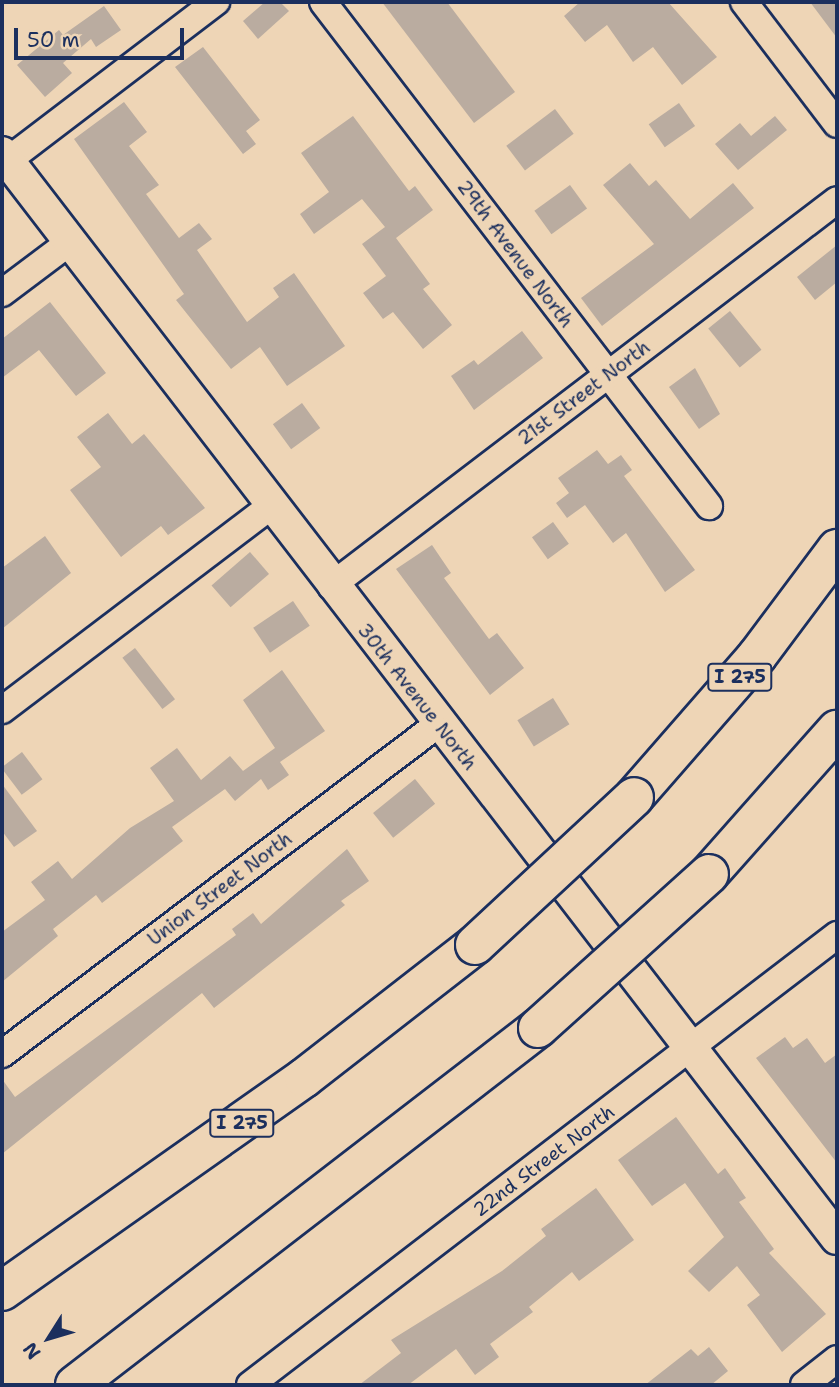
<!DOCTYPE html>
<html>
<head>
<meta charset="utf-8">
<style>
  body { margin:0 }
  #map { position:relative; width:839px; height:1387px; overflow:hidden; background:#eed5b6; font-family:"Shantell Sans",sans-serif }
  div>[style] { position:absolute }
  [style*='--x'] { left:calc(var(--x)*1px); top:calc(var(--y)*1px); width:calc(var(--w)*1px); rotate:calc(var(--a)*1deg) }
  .building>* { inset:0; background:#baaca0; transform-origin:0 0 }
  .roads { filter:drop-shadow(2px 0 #1b2f5e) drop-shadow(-2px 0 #1b2f5e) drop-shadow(0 2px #1b2f5e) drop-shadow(0 -2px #1b2f5e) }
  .minor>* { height:26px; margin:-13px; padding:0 13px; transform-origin:13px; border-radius:13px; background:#eed5b6 }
  .tertiary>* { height:32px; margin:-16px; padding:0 16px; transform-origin:16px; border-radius:16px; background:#eed5b6 }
  .motorway>* { height:38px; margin:-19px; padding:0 19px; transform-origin:19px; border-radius:19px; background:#eed5b6 }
  .bridges { filter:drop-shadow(2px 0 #1b2f5e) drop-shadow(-2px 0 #1b2f5e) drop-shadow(0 2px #1b2f5e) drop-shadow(0 -2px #1b2f5e) }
  .motorway-bridge>* { height:38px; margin:-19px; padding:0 19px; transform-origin:19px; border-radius:19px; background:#eed5b6 }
  span { translate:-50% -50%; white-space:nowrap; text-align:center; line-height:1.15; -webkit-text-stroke:6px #eed5b6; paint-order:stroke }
  .shield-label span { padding:2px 5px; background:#eed5b6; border:2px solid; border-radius:5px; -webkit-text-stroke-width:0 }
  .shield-label { font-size:18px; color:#1b2f5e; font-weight:700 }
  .street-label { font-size:19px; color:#1b2f5e }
  .frame { position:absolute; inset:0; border:4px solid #1b2f5e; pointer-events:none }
  .north { position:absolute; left:14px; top:1303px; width:70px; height:70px; -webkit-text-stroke:5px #eed5b6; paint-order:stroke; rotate:233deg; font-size:19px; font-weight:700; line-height:28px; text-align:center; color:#1b2f5e }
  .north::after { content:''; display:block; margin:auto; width:24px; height:32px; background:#1b2f5e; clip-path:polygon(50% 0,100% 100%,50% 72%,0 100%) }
  .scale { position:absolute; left:14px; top:28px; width:170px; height:32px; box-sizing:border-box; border:4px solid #1b2f5e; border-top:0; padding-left:9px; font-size:21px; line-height:24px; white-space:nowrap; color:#1b2f5e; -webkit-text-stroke:5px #eed5b6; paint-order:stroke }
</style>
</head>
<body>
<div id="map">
  <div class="building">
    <div style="clip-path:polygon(265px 2px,280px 2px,289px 11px,258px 39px,243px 21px)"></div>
    <div style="clip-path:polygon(382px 2px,447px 2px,515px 92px,474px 123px)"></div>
    <div style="clip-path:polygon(580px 2px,668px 2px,717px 57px,682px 85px,653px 47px,633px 62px,607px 25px,585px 42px,564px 16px)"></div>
    <div style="clip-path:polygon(810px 2px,837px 2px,837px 38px)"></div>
    <div style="clip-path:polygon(104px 6px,121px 30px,96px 47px,91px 39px,63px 63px,72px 73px,45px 97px,17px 65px,59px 30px,63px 35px)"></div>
    <div style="clip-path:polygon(203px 47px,260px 120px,246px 131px,256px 144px,243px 154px,175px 67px)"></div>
    <div style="clip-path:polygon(124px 102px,147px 132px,129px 146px,159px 185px,146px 194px,179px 238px,199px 223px,212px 239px,197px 250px,247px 322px,279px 297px,273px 288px,294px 273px,345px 346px,287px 386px,260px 347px,231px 369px,176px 300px,184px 294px,74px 139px)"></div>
    <div style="left:679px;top:103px;width:28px;height:37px;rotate:55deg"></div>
    <div style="left:555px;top:109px;width:31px;height:61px;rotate:53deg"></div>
    <div style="clip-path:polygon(353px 116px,409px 191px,415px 186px,433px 210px,396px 238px,430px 284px,423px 289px,452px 325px,423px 349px,393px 312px,383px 319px,363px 293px,386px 276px,362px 244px,385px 227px,362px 199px,314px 234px,300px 214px,329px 192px,301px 153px)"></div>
    <div style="clip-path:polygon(775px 116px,787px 130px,738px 170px,715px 144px,740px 123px,751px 136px)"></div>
    <div style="clip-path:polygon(630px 163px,649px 186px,656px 180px,690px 219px,733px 183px,754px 208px,602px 326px,581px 298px,654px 244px,603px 185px)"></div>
    <div style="left:570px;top:185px;width:29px;height:44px;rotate:54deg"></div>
    <div style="clip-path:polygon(837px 245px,837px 282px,815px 300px,797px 277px)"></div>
    <div style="clip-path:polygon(50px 302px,106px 373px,76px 396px,39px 350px,2px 378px,2px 339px)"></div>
    <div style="left:730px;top:311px;width:50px;height:28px;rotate:51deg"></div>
    <div style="clip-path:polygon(522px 331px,543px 358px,474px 410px,451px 376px,474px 360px,478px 365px)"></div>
    <div style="clip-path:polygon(695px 368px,720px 414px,699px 429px,669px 387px)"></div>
    <div style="left:302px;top:403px;width:31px;height:36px;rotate:54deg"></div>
    <div style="clip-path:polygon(108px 413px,132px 444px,144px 434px,205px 508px,168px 535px,161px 526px,121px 557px,70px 490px,101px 467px,77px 437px)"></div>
    <div style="clip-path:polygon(597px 450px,608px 464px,621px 455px,632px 470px,624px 476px,695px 570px,665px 592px,626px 533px,613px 543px,585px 505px,567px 518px,556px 503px,569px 493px,558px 478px)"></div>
    <div style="left:553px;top:522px;width:27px;height:26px;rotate:54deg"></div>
    <div style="clip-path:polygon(45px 536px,71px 573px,2px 629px,2px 568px)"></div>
    <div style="clip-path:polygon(432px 545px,451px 573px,444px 578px,489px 639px,497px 633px,524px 668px,490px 695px,396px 569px)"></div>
    <div style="left:250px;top:552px;width:29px;height:51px;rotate:49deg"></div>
    <div style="left:293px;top:601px;width:30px;height:48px;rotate:56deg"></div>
    <div style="left:135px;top:648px;width:65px;height:16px;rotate:52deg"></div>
    <div style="clip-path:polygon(282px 670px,325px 731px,280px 762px,289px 775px,268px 790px,261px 779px,235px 801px,225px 789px,172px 827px,183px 841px,102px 903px,96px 895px,53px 929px,58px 936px,2px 982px,2px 932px,45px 900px,31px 882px,58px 861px,72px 879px,130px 828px,174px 801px,150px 768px,177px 748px,201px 780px,230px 756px,243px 771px,275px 748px,243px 700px)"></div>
    <div style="left:553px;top:698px;width:31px;height:42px;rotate:58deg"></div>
    <div style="left:22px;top:752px;width:34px;height:26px;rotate:53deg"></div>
    <div style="left:415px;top:779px;width:32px;height:54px;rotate:51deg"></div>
    <div style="clip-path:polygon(2px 784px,37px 831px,14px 847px,2px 831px)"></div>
    <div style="clip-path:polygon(347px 849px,369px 881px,341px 901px,345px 905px,214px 1008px,202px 993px,2px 1154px,2px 1079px,15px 1097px,236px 935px,232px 929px,253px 913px,261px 924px)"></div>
    <div style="clip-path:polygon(785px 1037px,793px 1048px,807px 1038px,825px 1063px,837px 1054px,837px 1163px,756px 1058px)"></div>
    <div style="clip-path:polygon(676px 1117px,718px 1174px,725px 1168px,746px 1198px,739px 1202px,774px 1249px,769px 1253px,826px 1314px,782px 1352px,747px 1305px,760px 1295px,737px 1266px,709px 1292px,688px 1271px,724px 1237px,685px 1183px,652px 1206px,618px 1160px)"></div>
    <div style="clip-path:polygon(596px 1188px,634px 1240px,579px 1281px,572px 1272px,529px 1307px,533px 1312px,490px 1344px,499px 1357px,475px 1375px,456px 1349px,408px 1385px,359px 1385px,401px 1353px,391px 1340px,502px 1271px,546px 1236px,541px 1229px)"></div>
    <div style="clip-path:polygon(709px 1347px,728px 1371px,711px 1385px,645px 1385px,691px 1349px,698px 1356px)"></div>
  </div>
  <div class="roads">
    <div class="minor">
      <div style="--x:323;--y:2;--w:635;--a:52.55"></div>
      <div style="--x:744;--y:2;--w:153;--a:52.7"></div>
      <div style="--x:7;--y:161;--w:263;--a:-37.3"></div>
      <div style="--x:2;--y:293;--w:85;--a:-36.9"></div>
      <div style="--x:331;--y:586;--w:636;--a:-37.34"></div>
      <div style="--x:2;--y:710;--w:338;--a:-37.2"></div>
      <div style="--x:2;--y:1054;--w:545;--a:-37.1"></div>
      <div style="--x:250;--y:1385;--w:740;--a:-37.47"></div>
      <div style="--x:804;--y:1385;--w:42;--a:-38.2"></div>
    </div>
    <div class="tertiary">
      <div style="--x:2;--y:153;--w:1369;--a:52.42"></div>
    </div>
    <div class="motorway">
      <div style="--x:634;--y:797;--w:187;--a:-48.9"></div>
      <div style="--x:757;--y:656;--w:134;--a:-53.2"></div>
      <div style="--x:709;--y:874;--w:193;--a:-48.4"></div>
      <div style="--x:2;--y:1291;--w:370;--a:-35.2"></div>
      <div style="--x:304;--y:1078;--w:217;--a:-37.9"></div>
      <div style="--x:75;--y:1385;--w:585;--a:-37.63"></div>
    </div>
  </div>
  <div class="bridges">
    <div class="motorway-bridge">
      <div style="--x:475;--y:945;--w:217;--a:-42.9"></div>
      <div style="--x:538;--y:1028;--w:230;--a:-42"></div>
    </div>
  </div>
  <div class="shield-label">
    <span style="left:740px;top:677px">I 275</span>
    <span style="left:242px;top:1123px">I 275</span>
  </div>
  <div class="street-label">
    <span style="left:515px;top:254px;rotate:53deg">29th Avenue North</span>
    <span style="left:584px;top:393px;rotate:-37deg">21st Street North</span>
    <span style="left:417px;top:697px;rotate:52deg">30th Avenue North</span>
    <span style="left:220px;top:889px;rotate:-37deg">Union Street North</span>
    <span style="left:544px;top:1161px;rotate:-37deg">22nd Street North</span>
  </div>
  <div class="frame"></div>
  <div class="north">N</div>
  <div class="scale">50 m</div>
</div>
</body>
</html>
